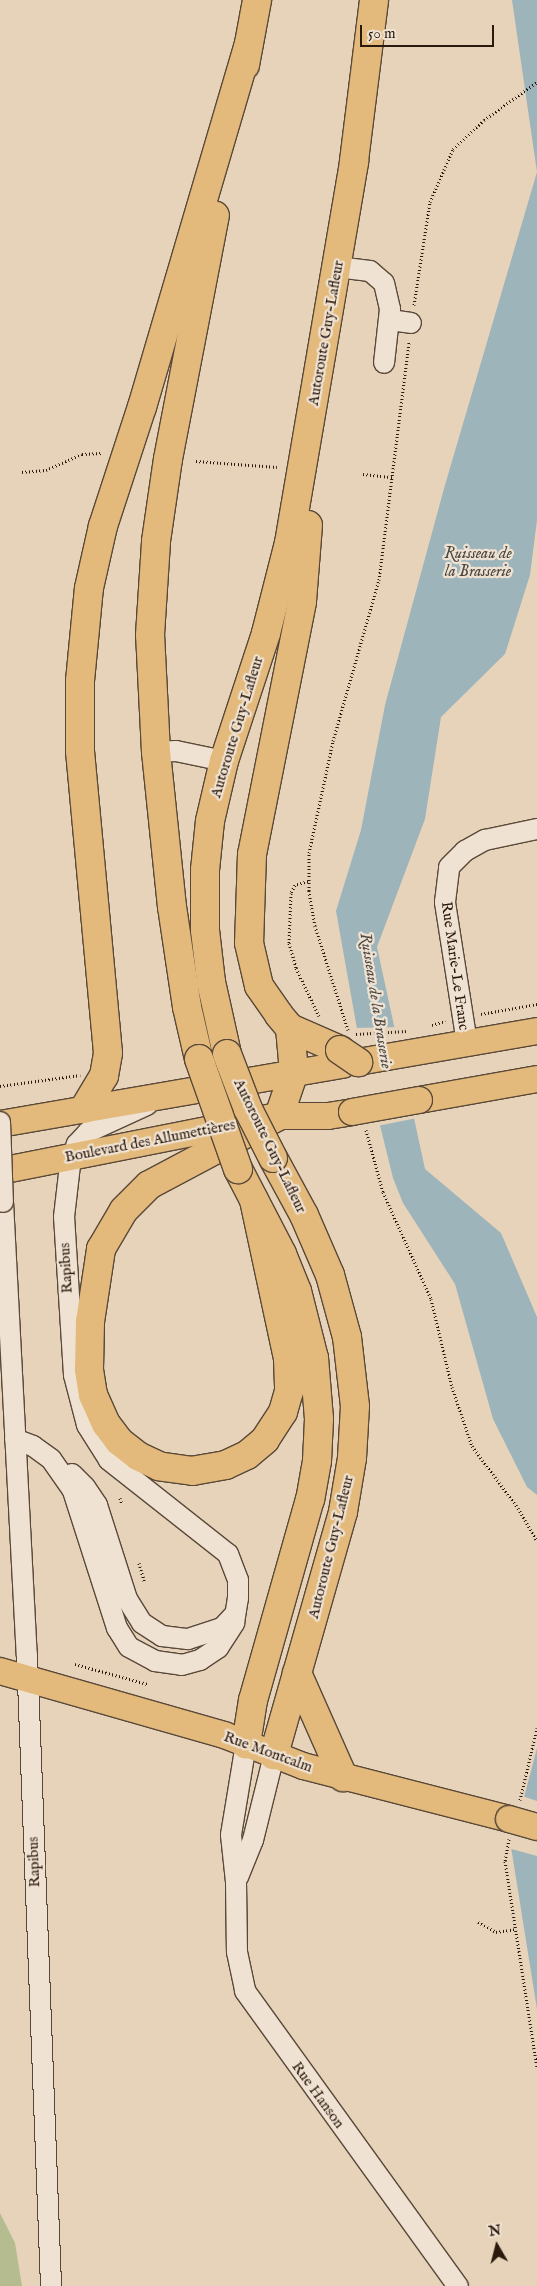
<!DOCTYPE html>
<html>
<head>
<meta charset="utf-8">
<style>
  body { margin:0 }
  #map { position:relative; width:537px; height:2286px; overflow:hidden; background:#e6d3b9; font-family:"IM FELL English",serif }
  div>[style] { position:absolute }
  [style*='--x'] { left:calc(var(--x)*1px); top:calc(var(--y)*1px); width:calc(var(--w)*1px); rotate:calc(var(--a)*1deg) }
  .green>* { inset:0; background:#b4bc90 }
  .water>* { inset:0; background:#9db4bb }
  .pier>* { inset:0; background:#e6d3b9 }
  .path>* { height:3px; margin-top:-1.5px; transform-origin:0; background:repeating-linear-gradient(90deg,#2a190d 0 1px,transparent 0 3.5px) }
  .roads { filter:drop-shadow(1px 0 #594838) drop-shadow(-1px 0 #594838) drop-shadow(0 1px #594838) drop-shadow(0 -1px #594838) }
  .minor>* { height:20px; margin:-10px; padding:0 10px; transform-origin:10px; border-radius:10px; background:#efe2d2 }
  .major>* { height:26px; margin:-13px; padding:0 13px; transform-origin:13px; border-radius:13px; background:#e3ba7c }
  .highway>* { height:28px; margin:-14px; padding:0 14px; transform-origin:14px; border-radius:14px; background:#e3ba7c }
  .path-bridge>* { height:3px; margin-top:-1.5px; transform-origin:0; background:repeating-linear-gradient(90deg,#2a190d 0 1px,transparent 0 3.5px) }
  .bridges { filter:drop-shadow(1px 0 #594838) drop-shadow(-1px 0 #594838) drop-shadow(0 1px #594838) drop-shadow(0 -1px #594838) }
  .minor-bridge>* { height:20px; margin:-10px; padding:0 10px; transform-origin:10px; border-radius:10px; background:#efe2d2 }
  .major-bridge>* { height:26px; margin:-13px; padding:0 13px; transform-origin:13px; border-radius:13px; background:#e3ba7c }
  .highway-bridge>* { height:28px; margin:-14px; padding:0 14px; transform-origin:14px; border-radius:14px; background:#e3ba7c }
  span { translate:-50% -50%; white-space:nowrap; text-align:center; line-height:1.15; -webkit-text-stroke:4.5px #efe2d2; paint-order:stroke }
  .street-label { font-size:15px; color:#2a190d }
  .water-label { font-size:16px; color:#4c4841; font-style:italic }
  .north { position:absolute; left:472px; top:2221px; width:50px; height:50px; -webkit-text-stroke:4px #efe2d2; paint-order:stroke; rotate:352deg; font-size:14px; font-weight:700; line-height:20px; text-align:center; color:#2a190d }
  .north::after { content:''; display:block; margin:auto; width:18px; height:22px; background:#2a190d; clip-path:polygon(50% 0,100% 100%,50% 72%,0 100%) }
  .scale { position:absolute; left:360px; top:25px; width:134px; height:22px; box-sizing:border-box; border:2px solid #2a190d; border-top:0; padding-left:6px; font-size:15px; line-height:18px; white-space:nowrap; color:#2a190d; -webkit-text-stroke:4px #efe2d2; paint-order:stroke }
</style>
</head>
<body>
<div id="map">
  <div class="green">
    <div style="clip-path:polygon(0 2213px,15px 2243px,22px 2286px,0 2286px)"></div>
  </div>
  <div class="water">
    <div style="clip-path:polygon(512px 0,537px 0,537px 520px,530px 575px,505px 654px,441px 717px,425px 819px,377px 947px,425px 1169px,501px 1233px,537px 1317px,537px 1495px,527px 1487px,493px 1419px,455px 1284px,403px 1203px,393px 1178px,359px 1040px,336px 911px,361px 830px,385px 705px,445px 485px,537px 172px)"></div>
    <div style="clip-path:polygon(537px 1748px,537px 2009px,511px 1847px)"></div>
  </div>
  <div class="pier">
    <div style="clip-path:polygon(398px 1027px,417px 1118px,377px 1126px,354px 1028px)"></div>
    <div style="clip-path:polygon(522px 1796px,537px 1801px,537px 1856px,508px 1848px)"></div>
  </div>
  <div class="path">
    <div style="--x:414;--y:305;--w:104;--a:-81.2"></div>
    <div style="--x:430;--y:202;--w:58;--a:-66.5"></div>
    <div style="--x:453;--y:149;--w:42;--a:-43.1"></div>
    <div style="--x:484;--y:120;--w:65;--a:-35.6"></div>
    <div style="--x:196;--y:461;--w:81;--a:4.2"></div>
    <div style="--x:22;--y:472;--w:24;--a:-5"></div>
    <div style="--x:46;--y:470;--w:39;--a:-24"></div>
    <div style="--x:82;--y:454;--w:20;--a:-3"></div>
    <div style="--x:363;--y:474;--w:30;--a:6"></div>
    <div style="--x:308;--y:881;--w:14;--a:163"></div>
    <div style="--x:295;--y:885;--w:9;--a:117"></div>
    <div style="--x:291;--y:893;--w:50;--a:92.3"></div>
    <div style="--x:289;--y:943;--w:26;--a:74"></div>
    <div style="--x:296;--y:968;--w:53;--a:64.4"></div>
    <div style="--x:481;--y:1014;--w:57;--a:-10.1"></div>
    <div style="--x:432;--y:1025;--w:14;--a:-17"></div>
    <div style="--x:348;--y:1030;--w:109;--a:-107.6"></div>
    <div style="--x:315;--y:926;--w:36;--a:-100"></div>
    <div style="--x:309;--y:891;--w:38;--a:-90"></div>
    <div style="--x:309;--y:853;--w:115;--a:-77.9"></div>
    <div style="--x:333;--y:741;--w:167;--a:-74.1"></div>
    <div style="--x:379;--y:580;--w:241;--a:-82.8"></div>
    <div style="--x:0;--y:1086;--w:81;--a:-7.8"></div>
    <div style="--x:366;--y:1130;--w:64;--a:74.7"></div>
    <div style="--x:383;--y:1192;--w:117;--a:65.8"></div>
    <div style="--x:431;--y:1299;--w:90;--a:76.6"></div>
    <div style="--x:452;--y:1387;--w:62;--a:71.3"></div>
    <div style="--x:472;--y:1446;--w:77;--a:53.4"></div>
    <div style="--x:518;--y:1508;--w:38;--a:60"></div>
    <div style="--x:120;--y:1498;--w:6;--a:72"></div>
    <div style="--x:139;--y:1563;--w:19;--a:74"></div>
    <div style="--x:75;--y:1664;--w:75;--a:15.5"></div>
    <div style="--x:520;--y:1800;--w:74;--a:-76.7"></div>
    <div style="--x:509;--y:1839;--w:22;--a:100"></div>
    <div style="--x:505;--y:1861;--w:209;--a:81.2"></div>
    <div style="--x:478;--y:1922;--w:21;--a:29"></div>
    <div style="--x:496;--y:1932;--w:21;--a:-8"></div>
  </div>
  <div class="roads">
    <div class="minor">
      <div style="--x:337;--y:267;--w:33;--a:7"></div>
      <div style="--x:370;--y:271;--w:18;--a:41"></div>
      <div style="--x:384;--y:283;--w:27;--a:77"></div>
      <div style="--x:390;--y:309;--w:54;--a:96.3"></div>
      <div style="--x:390;--y:320;--w:21;--a:8"></div>
      <div style="--x:156;--y:752;--w:20;--a:-3"></div>
      <div style="--x:176;--y:751;--w:49;--a:11.8"></div>
      <div style="--x:467;--y:1043;--w:143;--a:-98.9"></div>
      <div style="--x:445;--y:902;--w:35;--a:-83"></div>
      <div style="--x:449;--y:867;--w:23;--a:-45"></div>
      <div style="--x:465;--y:851;--w:23;--a:-29"></div>
      <div style="--x:485;--y:840;--w:53;--a:-11.9"></div>
      <div style="--x:3;--y:1202;--w:454;--a:87"></div>
      <div style="--x:27;--y:1655;--w:631;--a:87.82"></div>
      <div style="--x:15;--y:1439;--w:19;--a:21"></div>
      <div style="--x:33;--y:1446;--w:22;--a:36"></div>
      <div style="--x:51;--y:1459;--w:39;--a:55"></div>
      <div style="--x:73;--y:1491;--w:144;--a:72.2"></div>
      <div style="--x:117;--y:1628;--w:22;--a:58"></div>
      <div style="--x:129;--y:1647;--w:30;--a:28"></div>
      <div style="--x:155;--y:1661;--w:27;--a:8"></div>
      <div style="--x:182;--y:1665;--w:19;--a:-16"></div>
      <div style="--x:200;--y:1660;--w:22;--a:-34"></div>
      <div style="--x:218;--y:1648;--w:30;--a:-57"></div>
      <div style="--x:234;--y:1623;--w:25;--a:-81"></div>
      <div style="--x:238;--y:1598;--w:18;--a:-90"></div>
      <div style="--x:238;--y:1580;--w:28;--a:-111"></div>
      <div style="--x:228;--y:1554;--w:152;--a:-141.7"></div>
      <div style="--x:109;--y:1460;--w:41;--a:-122.2"></div>
      <div style="--x:87;--y:1425;--w:52;--a:-104.6"></div>
      <div style="--x:74;--y:1375;--w:158;--a:-93.6"></div>
      <div style="--x:64;--y:1217;--w:52;--a:-83.4"></div>
      <div style="--x:70;--y:1165;--w:22;--a:-72"></div>
      <div style="--x:77;--y:1144;--w:16;--a:-47"></div>
      <div style="--x:88;--y:1132;--w:65;--a:-24.6"></div>
      <div style="--x:72;--y:1474;--w:18;--a:45"></div>
      <div style="--x:85;--y:1487;--w:22;--a:56"></div>
      <div style="--x:97;--y:1505;--w:99;--a:72.3"></div>
      <div style="--x:127;--y:1599;--w:28;--a:58"></div>
      <div style="--x:142;--y:1623;--w:24;--a:33"></div>
      <div style="--x:162;--y:1636;--w:26;--a:7"></div>
      <div style="--x:188;--y:1639;--w:36;--a:-18"></div>
      <div style="--x:222;--y:1628;--w:16;--a:-47"></div>
      <div style="--x:246;--y:1744;--w:92;--a:99.4"></div>
      <div style="--x:231;--y:1835;--w:47;--a:83.9"></div>
      <div style="--x:236;--y:1882;--w:70;--a:89.2"></div>
      <div style="--x:237;--y:1952;--w:40;--a:78"></div>
      <div style="--x:245;--y:1991;--w:364;--a:54.2"></div>
      <div style="--x:238;--y:1877;--w:40;--a:-68"></div>
      <div style="--x:253;--y:1840;--w:88;--a:-76.1"></div>
    </div>
    <div class="major">
      <div style="--x:358;--y:1062;--w:182;--a:-9.8"></div>
      <div style="--x:419;--y:1100;--w:120;--a:-10.1"></div>
      <div style="--x:0;--y:1124;--w:348;--a:-9.8"></div>
      <div style="--x:0;--y:1171;--w:284;--a:-11.2"></div>
      <div style="--x:279;--y:1116;--w:49;--a:0"></div>
      <div style="--x:328;--y:1116;--w:24;--a:-9"></div>
      <div style="--x:0;--y:1671;--w:233;--a:15.9"></div>
      <div style="--x:224;--y:1735;--w:85;--a:21.4"></div>
      <div style="--x:303;--y:1766;--w:213;--a:14.4"></div>
    </div>
    <div class="highway">
      <div style="--x:245;--y:65;--w:66;--a:-79.5"></div>
      <div style="--x:308;--y:525;--w:77;--a:94.5"></div>
      <div style="--x:302;--y:602;--w:257;--a:101.2"></div>
      <div style="--x:252;--y:854;--w:89;--a:91.9"></div>
      <div style="--x:249;--y:943;--w:44;--a:76.9"></div>
      <div style="--x:259;--y:986;--w:35;--a:55"></div>
      <div style="--x:279;--y:1015;--w:17;--a:50"></div>
      <div style="--x:290;--y:1028;--w:55;--a:23.7"></div>
      <div style="--x:227;--y:1054;--w:74;--a:-102.5"></div>
      <div style="--x:211;--y:982;--w:52;--a:-96.6"></div>
      <div style="--x:205;--y:930;--w:60;--a:-90"></div>
      <div style="--x:205;--y:870;--w:49;--a:-84.2"></div>
      <div style="--x:210;--y:821;--w:62;--a:-76.9"></div>
      <div style="--x:224;--y:761;--w:135;--a:-71.8"></div>
      <div style="--x:266;--y:633;--w:93;--a:-75.7"></div>
      <div style="--x:289;--y:543;--w:387;--a:-80.3"></div>
      <div style="--x:354;--y:161;--w:162;--a:-82.9"></div>
      <div style="--x:199;--y:1059;--w:53;--a:-103"></div>
      <div style="--x:187;--y:1007;--w:101;--a:-98.5"></div>
      <div style="--x:172;--y:907;--w:156;--a:-95.9"></div>
      <div style="--x:156;--y:752;--w:117;--a:-92.9"></div>
      <div style="--x:150;--y:635;--w:94;--a:-86.3"></div>
      <div style="--x:156;--y:541;--w:83;--a:-81.7"></div>
      <div style="--x:168;--y:459;--w:248;--a:-79.1"></div>
      <div style="--x:84;--y:1109;--w:39;--a:-59"></div>
      <div style="--x:104;--y:1076;--w:23;--a:-80"></div>
      <div style="--x:108;--y:1053;--w:303;--a:-95.3"></div>
      <div style="--x:80;--y:751;--w:70;--a:-90"></div>
      <div style="--x:80;--y:681;--w:93;--a:-84.5"></div>
      <div style="--x:89;--y:588;--w:64;--a:-77.3"></div>
      <div style="--x:103;--y:526;--w:125;--a:-71.9"></div>
      <div style="--x:142;--y:407;--w:376;--a:-73.6"></div>
      <div style="--x:273;--y:1158;--w:65;--a:61.5"></div>
      <div style="--x:304;--y:1215;--w:65;--a:66.6"></div>
      <div style="--x:330;--y:1275;--w:64;--a:74.7"></div>
      <div style="--x:347;--y:1337;--w:69;--a:83.4"></div>
      <div style="--x:355;--y:1406;--w:52;--a:93.3"></div>
      <div style="--x:352;--y:1458;--w:55;--a:99.5"></div>
      <div style="--x:343;--y:1512;--w:253;--a:105.9"></div>
      <div style="--x:238;--y:1169;--w:96;--a:62.6"></div>
      <div style="--x:282;--y:1254;--w:40;--a:68"></div>
      <div style="--x:297;--y:1291;--w:69;--a:75.8"></div>
      <div style="--x:314;--y:1358;--w:61;--a:85.3"></div>
      <div style="--x:319;--y:1419;--w:42;--a:92.7"></div>
      <div style="--x:317;--y:1461;--w:39;--a:100"></div>
      <div style="--x:310;--y:1499;--w:209;--a:105.8"></div>
      <div style="--x:253;--y:1700;--w:45;--a:99"></div>
      <div style="--x:254;--y:1200;--w:162;--a:77.9"></div>
      <div style="--x:288;--y:1358;--w:33;--a:88"></div>
      <div style="--x:289;--y:1391;--w:22;--a:106"></div>
      <div style="--x:283;--y:1412;--w:33;--a:123"></div>
      <div style="--x:265;--y:1440;--w:23;--a:140"></div>
      <div style="--x:247;--y:1455;--w:23;--a:155"></div>
      <div style="--x:226;--y:1465;--w:34;--a:170"></div>
      <div style="--x:193;--y:1471;--w:34;--a:-172"></div>
      <div style="--x:159;--y:1466;--w:23;--a:-155"></div>
      <div style="--x:138;--y:1456;--w:24;--a:-142"></div>
      <div style="--x:119;--y:1441;--w:21;--a:-127"></div>
      <div style="--x:106;--y:1424;--w:32;--a:-114"></div>
      <div style="--x:93;--y:1395;--w:26;--a:-99"></div>
      <div style="--x:89;--y:1369;--w:47;--a:-88.8"></div>
      <div style="--x:90;--y:1322;--w:74;--a:-81.4"></div>
      <div style="--x:101;--y:1249;--w:45;--a:-59.5"></div>
      <div style="--x:124;--y:1210;--w:35;--a:-45"></div>
      <div style="--x:149;--y:1185;--w:147;--a:-28"></div>
      <div style="--x:279;--y:1116;--w:46;--a:-71.2"></div>
      <div style="--x:294;--y:1072;--w:44;--a:-95.2"></div>
      <div style="--x:297;--y:1673;--w:114;--a:66.1"></div>
    </div>
  </div>
  <div class="path-bridge">
    <div style="--x:356;--y:1034;--w:51;--a:-3.4"></div>
  </div>
  <div class="bridges">
    <div class="minor-bridge">
      <div style="--x:0;--y:1122;--w:80;--a:87.9"></div>
    </div>
    <div class="major-bridge">
      <div style="--x:352;--y:1112;--w:68;--a:-10.2"></div>
      <div style="--x:509;--y:1819;--w:29;--a:16"></div>
    </div>
    <div class="highway-bridge">
      <div style="--x:340;--y:1050;--w:22;--a:34"></div>
      <div style="--x:227;--y:1054;--w:59;--a:69.1"></div>
      <div style="--x:248;--y:1109;--w:55;--a:63"></div>
      <div style="--x:199;--y:1059;--w:117;--a:70.5"></div>
    </div>
  </div>
  <div class="street-label">
    <span style="left:326px;top:333px;rotate:-80deg">Autoroute Guy-Lafleur</span>
    <span style="left:237px;top:727px;rotate:-73deg">Autoroute Guy-Lafleur</span>
    <span style="left:455px;top:966px;rotate:82deg">Rue Marie-Le Franc</span>
    <span style="left:150px;top:1141px;rotate:-11deg">Boulevard des Allumettières</span>
    <span style="left:270px;top:1146px;rotate:64deg">Autoroute Guy-Lafleur</span>
    <span style="left:66px;top:1268px;rotate:-93deg">Rapibus</span>
    <span style="left:331px;top:1547px;rotate:-76deg">Autoroute Guy-Lafleur</span>
    <span style="left:268px;top:1752px;rotate:20deg">Rue Montcalm</span>
    <span style="left:34px;top:1862px;rotate:-92deg">Rapibus</span>
    <span style="left:318px;top:2095px;rotate:54deg">Rue Hanson</span>
  </div>
  <div class="water-label">
    <span style="left:478px;top:563px">Ruisseau de<br>la Brasserie</span>
    <span style="left:375px;top:1001px;rotate:81deg">Ruisseau de la Brasserie</span>
  </div>
  <div class="north">N</div>
  <div class="scale">50 m</div>
</div>
</body>
</html>
